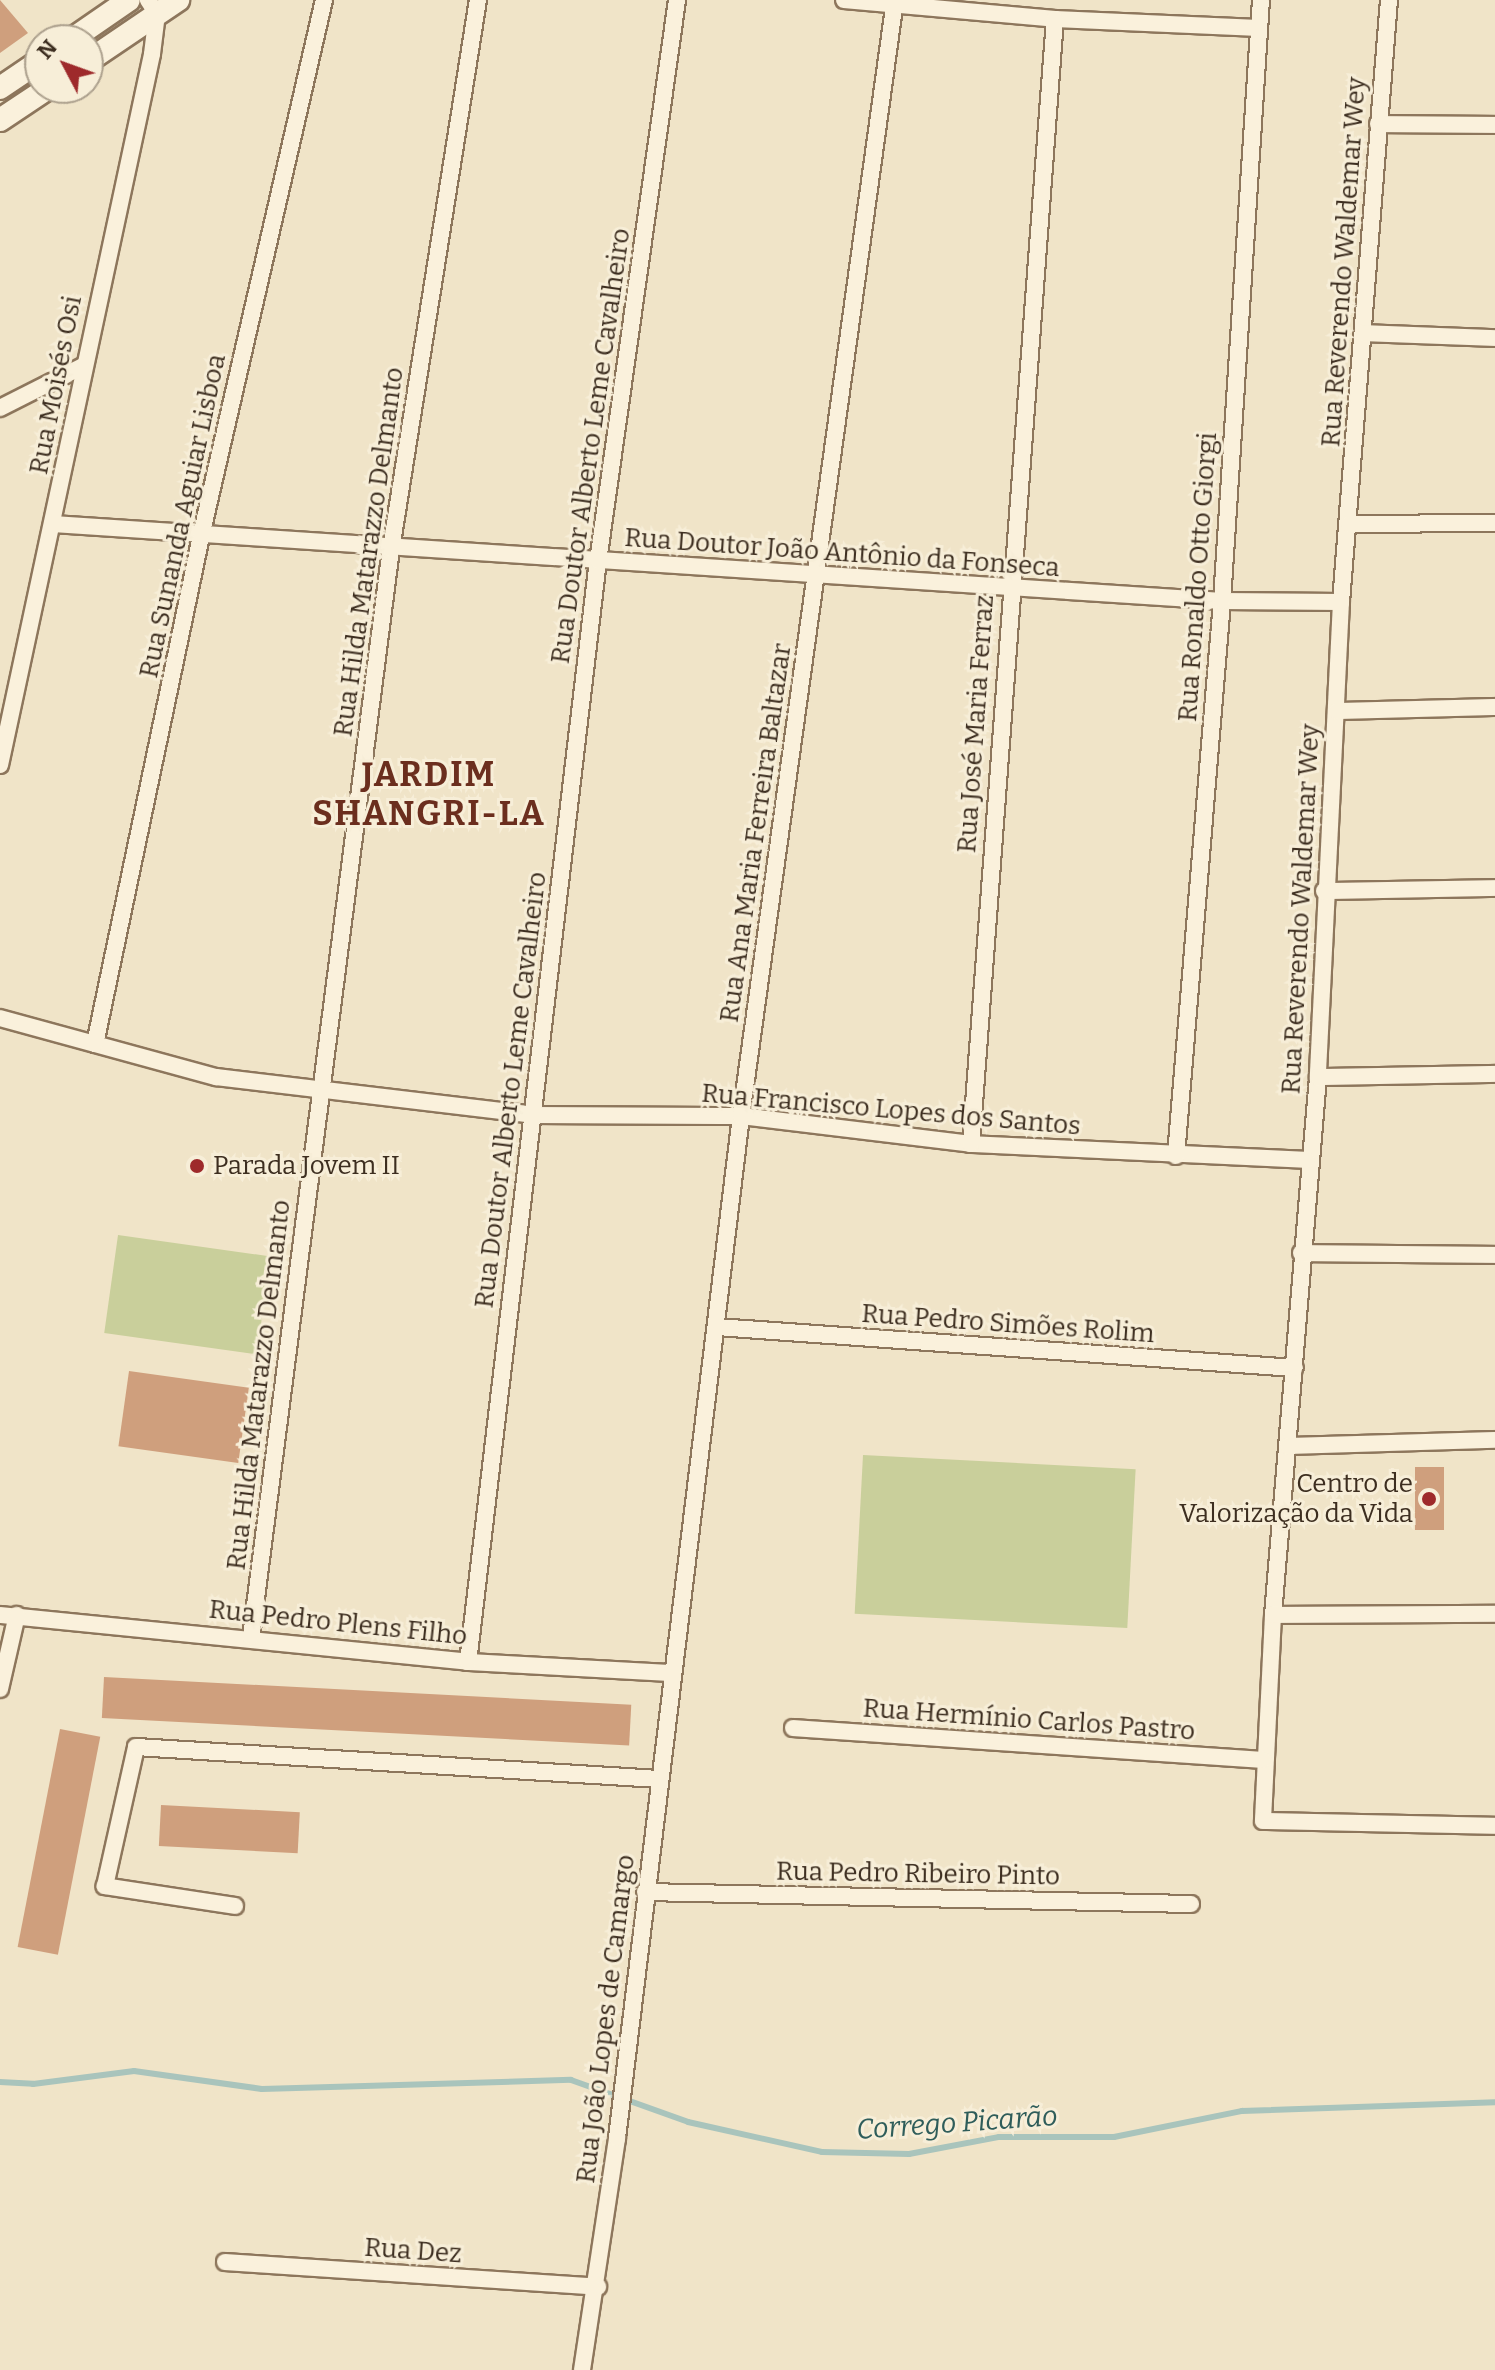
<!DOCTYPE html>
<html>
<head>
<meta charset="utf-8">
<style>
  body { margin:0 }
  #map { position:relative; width:1495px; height:2370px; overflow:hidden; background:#f0e4c8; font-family:Bitter,serif }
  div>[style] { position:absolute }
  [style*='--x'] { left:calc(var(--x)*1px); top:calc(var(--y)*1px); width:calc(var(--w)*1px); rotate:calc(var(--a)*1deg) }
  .green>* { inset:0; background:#c9cf9b; transform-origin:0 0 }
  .stream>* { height:6px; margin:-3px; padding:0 3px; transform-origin:3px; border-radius:3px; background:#a9c4bc }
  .building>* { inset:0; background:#cf9f7d; transform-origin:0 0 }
  .roads { filter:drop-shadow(2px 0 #8d765c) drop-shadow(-2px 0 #8d765c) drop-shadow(0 2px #8d765c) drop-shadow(0 -2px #8d765c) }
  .street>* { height:16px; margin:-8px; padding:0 8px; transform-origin:8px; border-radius:8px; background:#faf1dc }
  .secondary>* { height:22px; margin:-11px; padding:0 11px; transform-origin:11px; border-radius:11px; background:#faf1dc }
  .dots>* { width:22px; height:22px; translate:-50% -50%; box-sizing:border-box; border:4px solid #f7eed8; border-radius:50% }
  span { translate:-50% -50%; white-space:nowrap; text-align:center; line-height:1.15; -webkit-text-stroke:6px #f7eed8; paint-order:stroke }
  .street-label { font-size:26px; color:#3d2e20 }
  .poi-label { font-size:26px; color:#3d2e20 }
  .left { translate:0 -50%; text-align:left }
  .right { translate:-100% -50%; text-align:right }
  .water-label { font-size:28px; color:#2f5d5a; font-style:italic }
  .district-label { font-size:34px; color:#6b2e1e; font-weight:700; letter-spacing:2px }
  .north { position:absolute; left:24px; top:24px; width:80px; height:80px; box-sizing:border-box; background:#f7eed8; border:2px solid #ada18e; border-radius:50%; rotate:311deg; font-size:22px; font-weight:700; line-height:32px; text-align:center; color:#3d2e20 }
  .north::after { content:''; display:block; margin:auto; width:28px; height:36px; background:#9e2a2b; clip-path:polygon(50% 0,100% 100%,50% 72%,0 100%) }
</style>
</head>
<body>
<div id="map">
  <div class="green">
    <div style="left:118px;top:1235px;width:154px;height:99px;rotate:8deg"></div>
    <div style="left:863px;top:1455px;width:273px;height:159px;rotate:3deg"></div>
  </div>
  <div class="stream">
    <div style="--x:0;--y:2082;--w:33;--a:3"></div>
    <div style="--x:33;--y:2084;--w:102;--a:-7.3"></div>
    <div style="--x:134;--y:2071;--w:129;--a:8"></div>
    <div style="--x:262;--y:2089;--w:309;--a:-1.7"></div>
    <div style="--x:571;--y:2080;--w:124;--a:19.7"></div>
    <div style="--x:688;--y:2122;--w:137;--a:12.6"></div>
    <div style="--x:822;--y:2152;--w:87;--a:1.3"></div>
    <div style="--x:909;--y:2154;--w:92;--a:-10.7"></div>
    <div style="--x:999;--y:2137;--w:115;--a:0"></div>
    <div style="--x:1114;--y:2137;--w:131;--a:-11.5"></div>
    <div style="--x:1242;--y:2111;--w:253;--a:-2"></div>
  </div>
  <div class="building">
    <div style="clip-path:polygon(0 0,28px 33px,0 53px)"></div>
    <div style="left:129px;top:1371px;width:121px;height:76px;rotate:8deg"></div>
    <div style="left:1415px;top:1467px;width:29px;height:63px"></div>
    <div style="left:104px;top:1677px;width:528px;height:41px;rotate:3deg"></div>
    <div style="left:60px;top:1729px;width:41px;height:222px;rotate:11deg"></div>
    <div style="left:161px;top:1805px;width:139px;height:41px;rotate:3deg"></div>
  </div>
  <div class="roads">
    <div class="street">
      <div style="--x:844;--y:0;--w:212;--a:5.1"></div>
      <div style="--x:1055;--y:19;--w:204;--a:2.5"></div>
      <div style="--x:1389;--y:0;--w:604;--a:94.56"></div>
      <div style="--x:1341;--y:602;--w:476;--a:92.8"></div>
      <div style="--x:1318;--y:1077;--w:540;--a:94.78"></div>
      <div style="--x:1273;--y:1615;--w:206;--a:92.8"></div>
      <div style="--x:1263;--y:1821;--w:232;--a:1.2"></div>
      <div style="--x:1378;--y:124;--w:117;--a:0.5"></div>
      <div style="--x:1363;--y:333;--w:132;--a:2.2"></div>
      <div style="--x:0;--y:408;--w:93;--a:-26.8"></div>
      <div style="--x:53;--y:524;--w:1172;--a:3.77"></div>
      <div style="--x:1222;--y:601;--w:119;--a:0.5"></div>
      <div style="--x:1349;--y:524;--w:146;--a:-0.4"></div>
      <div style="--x:1337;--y:711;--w:158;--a:-1.5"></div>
      <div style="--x:0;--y:765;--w:727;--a:-77.93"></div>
      <div style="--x:152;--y:54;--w:40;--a:-82.9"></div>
      <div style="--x:157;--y:14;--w:17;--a:-123"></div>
      <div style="--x:1324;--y:891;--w:171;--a:-1"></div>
      <div style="--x:0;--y:1018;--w:224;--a:15.3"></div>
      <div style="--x:216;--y:1077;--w:319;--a:6.8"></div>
      <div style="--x:533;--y:1115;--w:208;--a:0.3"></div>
      <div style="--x:741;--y:1116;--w:232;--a:6.9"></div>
      <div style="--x:971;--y:1144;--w:336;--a:2.7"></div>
      <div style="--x:95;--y:1044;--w:519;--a:-78.21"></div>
      <div style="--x:201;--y:536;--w:550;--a:-77.08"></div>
      <div style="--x:1318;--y:1077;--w:177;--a:-1"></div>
      <div style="--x:971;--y:1144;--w:1128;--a:-85.73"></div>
      <div style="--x:1176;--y:1156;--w:557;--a:-85.26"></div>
      <div style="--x:1222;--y:601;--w:602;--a:-86.29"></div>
      <div style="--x:1301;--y:1253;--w:194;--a:0.6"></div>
      <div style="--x:717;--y:1327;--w:579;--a:4.06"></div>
      <div style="--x:1288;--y:1446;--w:207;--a:-1.7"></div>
      <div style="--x:0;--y:1615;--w:470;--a:5.7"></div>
      <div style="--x:468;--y:1662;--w:203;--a:3.1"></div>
      <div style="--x:1273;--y:1615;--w:222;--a:-0.3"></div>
      <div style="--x:251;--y:1637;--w:1097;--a:-82.67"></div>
      <div style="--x:391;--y:549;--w:556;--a:-81"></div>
      <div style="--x:468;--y:1662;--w:1109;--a:-83.27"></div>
      <div style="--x:598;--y:561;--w:567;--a:-81.98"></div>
      <div style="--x:0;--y:1689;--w:76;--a:-77.1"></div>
      <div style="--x:793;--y:1728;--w:471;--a:3.9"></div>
      <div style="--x:645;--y:1892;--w:546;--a:1.26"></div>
      <div style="--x:235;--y:1906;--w:132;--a:-171.3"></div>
      <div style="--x:105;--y:1886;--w:142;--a:-77.4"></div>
      <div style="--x:136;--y:1747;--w:524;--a:3.5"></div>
      <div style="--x:225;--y:2262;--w:374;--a:3.8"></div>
      <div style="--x:582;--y:2370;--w:235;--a:-81.4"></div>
      <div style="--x:617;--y:2138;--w:1029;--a:-83.08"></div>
      <div style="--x:741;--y:1116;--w:1127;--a:-82.14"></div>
    </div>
    <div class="secondary">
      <div style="--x:71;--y:40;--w:70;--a:-34.6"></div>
      <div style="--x:88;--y:61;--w:109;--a:-34.1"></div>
      <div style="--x:0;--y:88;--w:48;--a:-34"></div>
      <div style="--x:0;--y:120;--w:58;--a:-33.7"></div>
    </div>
  </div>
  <div class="dots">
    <div style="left:197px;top:1166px;background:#9e2a2b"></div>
    <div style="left:1429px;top:1499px;background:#9e2a2b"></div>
  </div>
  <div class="street-label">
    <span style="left:1344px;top:262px;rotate:-86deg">Rua Reverendo Waldemar Wey</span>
    <span style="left:56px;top:385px;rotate:-79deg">Rua Moisés Osi</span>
    <span style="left:591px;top:446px;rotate:-82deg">Rua Doutor Alberto Leme Cavalheiro</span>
    <span style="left:183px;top:516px;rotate:-78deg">Rua Sunanda Aguiar Lisboa</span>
    <span style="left:369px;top:552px;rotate:-82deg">Rua Hilda Matarazzo Delmanto</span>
    <span style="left:842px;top:553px;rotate:4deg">Rua Doutor João Antônio da Fonseca</span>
    <span style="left:1198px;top:577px;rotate:-86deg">Rua Ronaldo Otto Giorgi</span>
    <span style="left:976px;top:724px;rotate:-86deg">Rua José Maria Ferraz</span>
    <span style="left:756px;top:833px;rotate:-82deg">Rua Ana Maria Ferreira Baltazar</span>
    <span style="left:1301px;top:909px;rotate:-87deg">Rua Reverendo Waldemar Wey</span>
    <span style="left:511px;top:1090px;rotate:-83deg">Rua Doutor Alberto Leme Cavalheiro</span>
    <span style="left:891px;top:1110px;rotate:5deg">Rua Francisco Lopes dos Santos</span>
    <span style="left:1008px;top:1324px;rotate:4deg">Rua Pedro Simões Rolim</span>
    <span style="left:259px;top:1385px;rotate:-83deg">Rua Hilda Matarazzo Delmanto</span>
    <span style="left:338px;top:1623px;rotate:6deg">Rua Pedro Plens Filho</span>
    <span style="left:1029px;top:1720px;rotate:4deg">Rua Hermínio Carlos Pastro</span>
    <span style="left:918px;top:1874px;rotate:1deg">Rua Pedro Ribeiro Pinto</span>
    <span style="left:606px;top:2019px;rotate:-83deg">Rua João Lopes de Camargo</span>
    <span style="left:413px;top:2251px;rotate:4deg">Rua Dez</span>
  </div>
  <div class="poi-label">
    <span class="left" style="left:213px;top:1166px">Parada Jovem II</span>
    <span class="right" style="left:1413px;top:1499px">Centro de<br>Valorização da Vida</span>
  </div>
  <div class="water-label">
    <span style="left:957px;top:2123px;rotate:-4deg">Corrego Picarão</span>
  </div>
  <div class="district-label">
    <span style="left:429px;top:794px">JARDIM<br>SHANGRI-LA</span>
  </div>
  <div class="north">N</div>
</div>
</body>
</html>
